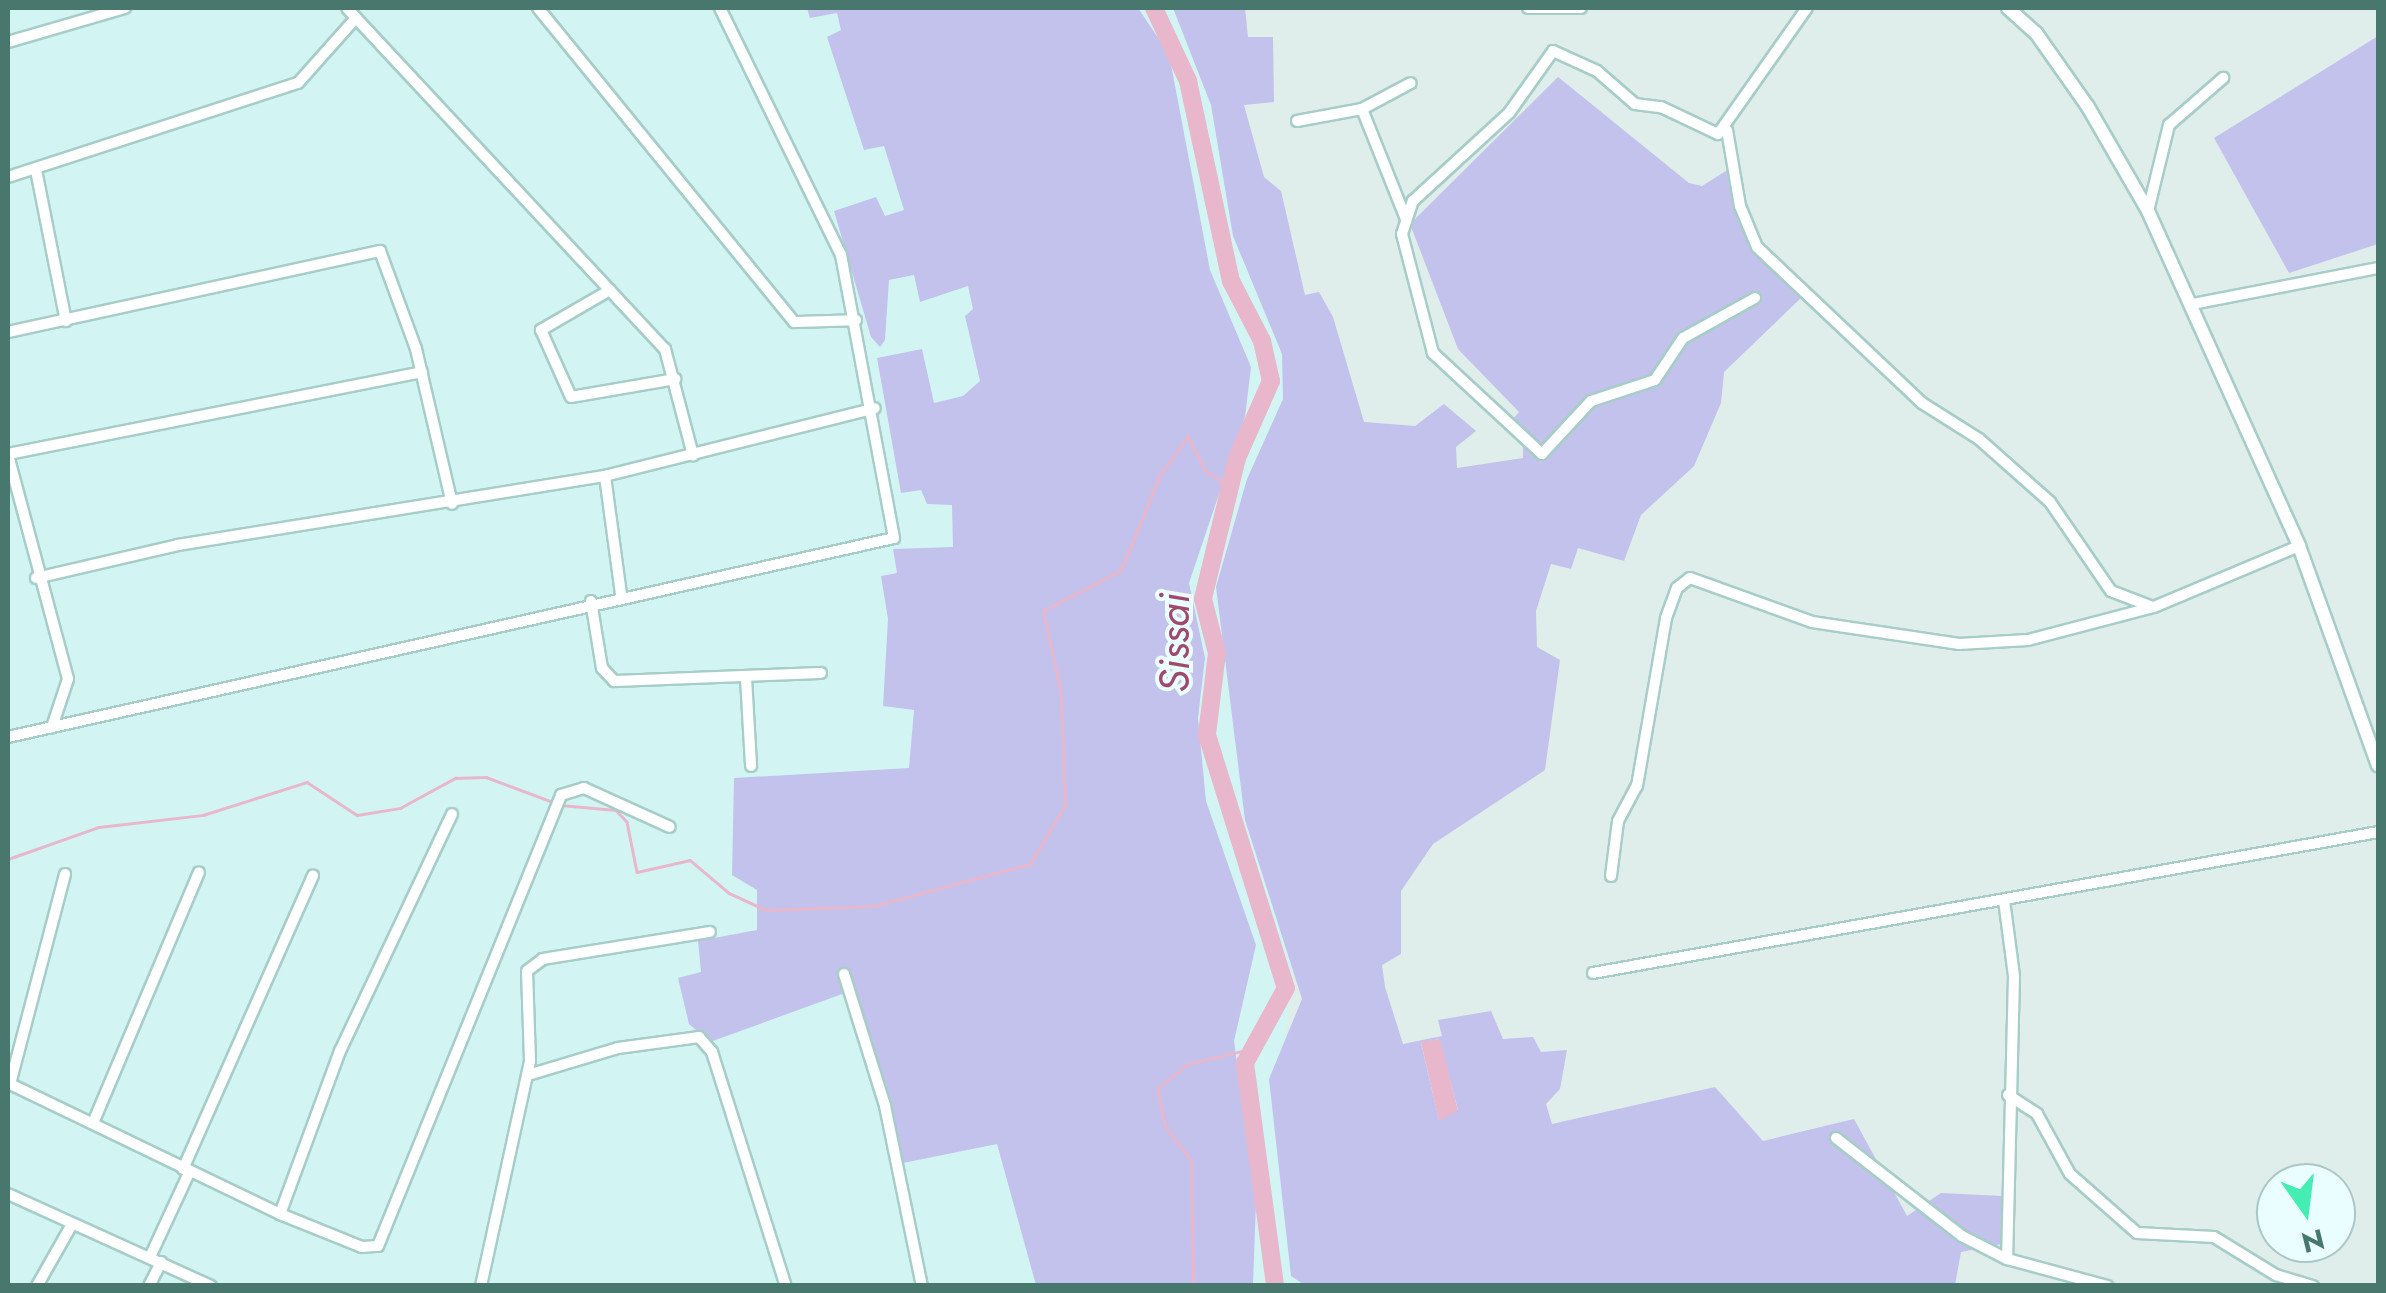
<!DOCTYPE html>
<html>
<head>
<meta charset="utf-8">
<style>
  body { margin:0 }
  #map { position:relative; width:2386px; height:1293px; overflow:hidden; background:#e4fcfd; font-family:Jost,sans-serif }
  div>[style] { position:absolute }
  [style*='--x'] { left:calc(var(--x)*1px); top:calc(var(--y)*1px); width:calc(var(--w)*1px); rotate:calc(var(--a)*1deg) }
  .residential>* { inset:0; background:#d2f5f4 }
  .industrial>* { inset:0; background:#dfedeb }
  .green>* { inset:0; background:#c3c2ec }
  .water>* { inset:0; background:#e8b7cc }
  .stream>* { height:2.5px; margin:-1.25px; padding:0 1.25px; transform-origin:1.25px; border-radius:1.25px; background:#e8b7cc }
  .river>* { height:18px; margin:-9px; padding:0 9px; transform-origin:9px; border-radius:9px; background:#e8b7cc }
  .roads { filter:drop-shadow(2px 0 #a7cdc8) drop-shadow(-2px 0 #a7cdc8) drop-shadow(0 2px #a7cdc8) drop-shadow(0 -2px #a7cdc8) }
  .minor>* { height:10px; margin:-5px; padding:0 5px; transform-origin:5px; border-radius:5px; background:#fff }
  .tertiary>* { height:12px; margin:-6px; padding:0 6px; transform-origin:6px; border-radius:6px; background:#fff }
  span { translate:-50% -50%; white-space:nowrap; text-align:center; line-height:1.15; -webkit-text-stroke:8px #ebfeff; paint-order:stroke }
  .water-label { font-size:42px; color:#a1496d; font-style:italic }
  .frame { position:absolute; inset:0; border:10px solid #48776d; pointer-events:none }
  .north { position:absolute; left:2256px; top:1163px; width:100px; height:100px; box-sizing:border-box; background:#ebfeff; border:2px solid #aac8c5; border-radius:50%; rotate:166deg; font-size:28px; font-weight:700; line-height:40px; text-align:center; color:#48776d }
  .north::after { content:''; display:block; margin:auto; width:35px; height:45px; background:#44edb2; clip-path:polygon(50% 0,100% 100%,50% 72%,0 100%) }
</style>
</head>
<body>
<div id="map">
  <div class="residential">
    <div style="clip-path:polygon(8px 8px,1181px 8px,1216px 102px,1297px 397px,1296px 933px,1315px 1285px,8px 1286px)"></div>
  </div>
  <div class="industrial">
    <div style="clip-path:polygon(evenodd,1181px 8px,2378px 8px,2378px 36px,2214px 138px,2289px 272px,2378px 244px,2378px 1285px,1315px 1285px,1281px 1083px,1296px 933px,1297px 396px,1216px 102px,1181px 8px,2276px 1183px,2336px 1183px,2336px 1243px,2276px 1243px,2276px 1183px)"></div>
  </div>
  <div class="green">
    <div style="clip-path:polygon(807px 8px,1138px 8px,1169px 54px,1210px 270px,1251px 367px,1245px 417px,1189px 583px,1205px 658px,1198px 718px,1206px 801px,1256px 945px,1234px 1041px,1256px 1203px,1253px 1285px,1036px 1285px,997px 1144px,903px 1163px,856px 989px,710px 1042px,689px 1024px,678px 978px,701px 972px,698px 941px,757px 930px,757px 890px,732px 875px,734px 778px,909px 768px,914px 710px,883px 706px,888px 619px,881px 576px,897px 573px,893px 549px,953px 547px,952px 505px,927px 504px,921px 490px,901px 493px,877px 358px,922px 349px,934px 403px,963px 396px,980px 381px,965px 316px,973px 309px,968px 286px,920px 302px,914px 275px,889px 280px,885px 340px,880px 347px,871px 337px,834px 211px,876px 197px,885px 216px,904px 210px,884px 146px,864px 150px,827px 37px,841px 30px,837px 13px,810px 18px)"></div>
    <div style="clip-path:polygon(evenodd,1173px 8px,1245px 8px,1248px 37px,1273px 37px,1274px 102px,1244px 105px,1264px 177px,1281px 191px,1305px 295px,1319px 292px,1333px 317px,1364px 422px,1415px 426px,1444px 404px,1476px 431px,1456px 447px,1457px 468px,1523px 458px,1523px 431px,1513px 419px,1519px 412px,1458px 349px,1410px 224px,1558px 77px,1689px 183px,1702px 186px,1729px 169px,1753px 250px,1803px 296px,1724px 372px,1721px 403px,1694px 466px,1641px 515px,1624px 561px,1578px 548px,1571px 569px,1551px 564px,1536px 611px,1537px 647px,1560px 660px,1545px 770px,1433px 844px,1401px 891px,1401px 954px,1382px 965px,1385px 987px,1403px 1044px,1442px 1036px,1438px 1020px,1491px 1011px,1503px 1039px,1533px 1037px,1541px 1052px,1567px 1050px,1560px 1089px,1546px 1104px,1552px 1124px,1715px 1087px,1763px 1141px,1854px 1119px,1907px 1216px,1941px 1193px,2002px 1196px,2002px 1244px,1961px 1252px,1955px 1285px,1306px 1286px,1291px 1276px,1269px 1079px,1302px 999px,1245px 820px,1216px 587px,1247px 479px,1283px 399px,1282px 354px,1233px 236px,1211px 105px,1173px 8px,1439px 1039px,1458px 1110px,1439px 1120px,1421px 1043px,1439px 1039px)"></div>
    <div style="clip-path:polygon(2378px 36px,2378px 244px,2289px 273px,2214px 138px)"></div>
  </div>
  <div class="water">
    <div style="clip-path:polygon(1440px 1039px,1458px 1111px,1439px 1121px,1421px 1042px)"></div>
  </div>
  <div class="stream">
    <div style="--x:560;--y:805;--w:56;--a:5.1"></div>
    <div style="--x:616;--y:810;--w:16;--a:47"></div>
    <div style="--x:627;--y:822;--w:51;--a:78.7"></div>
    <div style="--x:637;--y:872;--w:54;--a:-12.8"></div>
    <div style="--x:690;--y:860;--w:51;--a:40.2"></div>
    <div style="--x:729;--y:893;--w:41;--a:24.7"></div>
    <div style="--x:766;--y:910;--w:108;--a:-2.1"></div>
    <div style="--x:874;--y:906;--w:162;--a:-15.1"></div>
    <div style="--x:1030;--y:864;--w:69;--a:-59.3"></div>
    <div style="--x:1065;--y:805;--w:111;--a:-92.1"></div>
    <div style="--x:1061;--y:694;--w:85;--a:-102.2"></div>
    <div style="--x:1043;--y:611;--w:88;--a:-27.7"></div>
    <div style="--x:1121;--y:570;--w:103;--a:-67.7"></div>
    <div style="--x:1160;--y:475;--w:48;--a:-54.3"></div>
    <div style="--x:1188;--y:436;--w:38;--a:63"></div>
    <div style="--x:1205;--y:470;--w:29;--a:35"></div>
    <div style="--x:8;--y:859;--w:96;--a:-19.4"></div>
    <div style="--x:99;--y:827;--w:105;--a:-6.6"></div>
    <div style="--x:203;--y:815;--w:109;--a:-17.6"></div>
    <div style="--x:307;--y:782;--w:60;--a:33.4"></div>
    <div style="--x:357;--y:815;--w:44;--a:-9.2"></div>
    <div style="--x:400;--y:808;--w:63;--a:-28.6"></div>
    <div style="--x:455;--y:778;--w:31;--a:-2"></div>
    <div style="--x:486;--y:777;--w:72;--a:20.5"></div>
    <div style="--x:1193;--y:1286;--w:125;--a:-90.9"></div>
    <div style="--x:1191;--y:1161;--w:44;--a:-126.6"></div>
    <div style="--x:1165;--y:1126;--w:38;--a:-102"></div>
    <div style="--x:1157;--y:1089;--w:40;--a:-39"></div>
    <div style="--x:1188;--y:1064;--w:68;--a:-13.6"></div>
  </div>
  <div class="river">
    <div style="--x:1154;--y:8;--w:81;--a:65"></div>
    <div style="--x:1188;--y:81;--w:205;--a:77.9"></div>
    <div style="--x:1231;--y:281;--w:68;--a:62.7"></div>
    <div style="--x:1262;--y:341;--w:41;--a:77.3"></div>
    <div style="--x:1271;--y:381;--w:84;--a:113.8"></div>
    <div style="--x:1237;--y:458;--w:145;--a:103.6"></div>
    <div style="--x:1203;--y:599;--w:56;--a:75.5"></div>
    <div style="--x:1217;--y:653;--w:83;--a:97"></div>
    <div style="--x:1207;--y:735;--w:265;--a:72.7"></div>
    <div style="--x:1286;--y:988;--w:85;--a:118.7"></div>
    <div style="--x:1245;--y:1063;--w:225;--a:82.3"></div>
  </div>
  <div class="roads">
    <div class="minor">
      <div style="--x:538;--y:8;--w:405;--a:50.8"></div>
      <div style="--x:794;--y:322;--w:62;--a:-1.8"></div>
      <div style="--x:1528;--y:8;--w:53;--a:0"></div>
      <div style="--x:356;--y:18;--w:453;--a:47"></div>
      <div style="--x:665;--y:349;--w:110;--a:75.2"></div>
      <div style="--x:8;--y:42;--w:122;--a:-16.2"></div>
      <div style="--x:1362;--y:109;--w:55;--a:-28"></div>
      <div style="--x:1297;--y:121;--w:66;--a:-10.5"></div>
      <div style="--x:1362;--y:109;--w:118;--a:68.2"></div>
      <div style="--x:1727;--y:130;--w:77;--a:80.3"></div>
      <div style="--x:1740;--y:206;--w:44;--a:67.5"></div>
      <div style="--x:1757;--y:247;--w:227;--a:43.4"></div>
      <div style="--x:1922;--y:403;--w:67;--a:32.3"></div>
      <div style="--x:1979;--y:439;--w:95;--a:41.6"></div>
      <div style="--x:2050;--y:502;--w:108;--a:55.6"></div>
      <div style="--x:2111;--y:591;--w:45;--a:20.9"></div>
      <div style="--x:36;--y:170;--w:154;--a:78.8"></div>
      <div style="--x:8;--y:177;--w:305;--a:-18"></div>
      <div style="--x:298;--y:83;--w:87;--a:-48.3"></div>
      <div style="--x:356;--y:18;--w:13;--a:-132"></div>
      <div style="--x:2148;--y:211;--w:89;--a:-76.3"></div>
      <div style="--x:2169;--y:125;--w:72;--a:-41"></div>
      <div style="--x:610;--y:290;--w:80;--a:149.9"></div>
      <div style="--x:541;--y:330;--w:73;--a:65.9"></div>
      <div style="--x:571;--y:397;--w:106;--a:-9.8"></div>
      <div style="--x:1755;--y:298;--w:82;--a:150.9"></div>
      <div style="--x:1683;--y:338;--w:50;--a:123.7"></div>
      <div style="--x:1655;--y:380;--w:67;--a:161.8"></div>
      <div style="--x:1591;--y:401;--w:72;--a:132.8"></div>
      <div style="--x:1542;--y:454;--w:149;--a:-137.2"></div>
      <div style="--x:1433;--y:353;--w:123;--a:-104.6"></div>
      <div style="--x:1402;--y:234;--w:35;--a:-72"></div>
      <div style="--x:1413;--y:201;--w:130;--a:-42.5"></div>
      <div style="--x:1509;--y:113;--w:76;--a:-54.6"></div>
      <div style="--x:1553;--y:51;--w:48;--a:24.4"></div>
      <div style="--x:1597;--y:71;--w:50;--a:41"></div>
      <div style="--x:1635;--y:104;--w:26;--a:7"></div>
      <div style="--x:1661;--y:107;--w:63;--a:25.3"></div>
      <div style="--x:1718;--y:134;--w:154;--a:-54.8"></div>
      <div style="--x:2193;--y:304;--w:188;--a:-11"></div>
      <div style="--x:8;--y:332;--w:381;--a:-12.3"></div>
      <div style="--x:380;--y:251;--w:104;--a:69.8"></div>
      <div style="--x:416;--y:349;--w:159;--a:76.9"></div>
      <div style="--x:8;--y:454;--w:422;--a:-11.2"></div>
      <div style="--x:8;--y:455;--w:232;--a:75"></div>
      <div style="--x:68;--y:679;--w:51;--a:108.4"></div>
      <div style="--x:605;--y:476;--w:120;--a:82.3"></div>
      <div style="--x:36;--y:578;--w:146;--a:-13.1"></div>
      <div style="--x:178;--y:545;--w:433;--a:-9.2"></div>
      <div style="--x:605;--y:476;--w:278;--a:-14.1"></div>
      <div style="--x:591;--y:601;--w:68;--a:80.7"></div>
      <div style="--x:602;--y:668;--w:18;--a:47"></div>
      <div style="--x:614;--y:681;--w:207;--a:-2.2"></div>
      <div style="--x:746;--y:678;--w:88;--a:86.7"></div>
      <div style="--x:8;--y:737;--w:908;--a:-12.66"></div>
      <div style="--x:894;--y:538;--w:288;--a:-100.6"></div>
      <div style="--x:841;--y:255;--w:275;--a:-116.1"></div>
      <div style="--x:1611;--y:876;--w:55;--a:-82.7"></div>
      <div style="--x:1618;--y:821;--w:40;--a:-62"></div>
      <div style="--x:1637;--y:786;--w:170;--a:-80.2"></div>
      <div style="--x:1666;--y:618;--w:32;--a:-70"></div>
      <div style="--x:1677;--y:588;--w:16;--a:-38"></div>
      <div style="--x:1690;--y:578;--w:130;--a:19.8"></div>
      <div style="--x:1812;--y:622;--w:149;--a:8.5"></div>
      <div style="--x:1959;--y:644;--w:69;--a:-3.3"></div>
      <div style="--x:2028;--y:640;--w:130;--a:-14.7"></div>
      <div style="--x:2154;--y:607;--w:157;--a:-22.8"></div>
      <div style="--x:2004;--y:900;--w:77;--a:82.5"></div>
      <div style="--x:2014;--y:976;--w:283;--a:91.4"></div>
      <div style="--x:1593;--y:973;--w:798;--a:-10.18"></div>
      <div style="--x:844;--y:974;--w:138;--a:72.7"></div>
      <div style="--x:885;--y:1106;--w:184;--a:78.4"></div>
      <div style="--x:528;--y:1075;--w:94;--a:-16.7"></div>
      <div style="--x:618;--y:1048;--w:82;--a:-7.7"></div>
      <div style="--x:699;--y:1037;--w:20;--a:49"></div>
      <div style="--x:712;--y:1052;--w:243;--a:72.5"></div>
      <div style="--x:8;--y:1083;--w:302;--a:25.7"></div>
      <div style="--x:280;--y:1214;--w:88;--a:21.9"></div>
      <div style="--x:362;--y:1247;--w:16;--a:-4"></div>
      <div style="--x:378;--y:1246;--w:487;--a:-67.9"></div>
      <div style="--x:561;--y:795;--w:24;--a:-17"></div>
      <div style="--x:584;--y:788;--w:94;--a:24.4"></div>
      <div style="--x:10;--y:1084;--w:217;--a:-75.3"></div>
      <div style="--x:2008;--y:1095;--w:35;--a:33"></div>
      <div style="--x:2037;--y:1114;--w:68;--a:61.2"></div>
      <div style="--x:2070;--y:1174;--w:89;--a:41.4"></div>
      <div style="--x:2137;--y:1233;--w:77;--a:3"></div>
      <div style="--x:2214;--y:1237;--w:73;--a:31.5"></div>
      <div style="--x:2276;--y:1275;--w:39;--a:17"></div>
      <div style="--x:93;--y:1123;--w:272;--a:-67.1"></div>
      <div style="--x:1836;--y:1138;--w:160;--a:37.9"></div>
      <div style="--x:1962;--y:1236;--w:51;--a:27.1"></div>
      <div style="--x:2007;--y:1259;--w:104;--a:15.1"></div>
      <div style="--x:183;--y:1169;--w:321;--a:-66.1"></div>
      <div style="--x:8;--y:1194;--w:223;--a:24.4"></div>
      <div style="--x:280;--y:1214;--w:174;--a:-69.8"></div>
      <div style="--x:340;--y:1051;--w:262;--a:-64.7"></div>
      <div style="--x:150;--y:1257;--w:93;--a:-65.1"></div>
      <div style="--x:37;--y:1286;--w:69;--a:-60.5"></div>
      <div style="--x:149;--y:1286;--w:27;--a:-63"></div>
      <div style="--x:481;--y:1286;--w:230;--a:-77.7"></div>
      <div style="--x:530;--y:1061;--w:90;--a:-91.9"></div>
      <div style="--x:527;--y:971;--w:20;--a:-37"></div>
      <div style="--x:543;--y:959;--w:169;--a:-9.2"></div>
    </div>
    <div class="tertiary">
      <div style="--x:2008;--y:8;--w:38;--a:42"></div>
      <div style="--x:2036;--y:33;--w:90;--a:54.9"></div>
      <div style="--x:2088;--y:107;--w:120;--a:60"></div>
      <div style="--x:2148;--y:211;--w:367;--a:65.7"></div>
      <div style="--x:2299;--y:546;--w:233;--a:70.2"></div>
    </div>
  </div>
  <div class="water-label">
    <span style="left:1175px;top:643px;rotate:-90deg">Sissai</span>
  </div>
  <div class="frame"></div>
  <div class="north">N</div>
</div>
</body>
</html>
